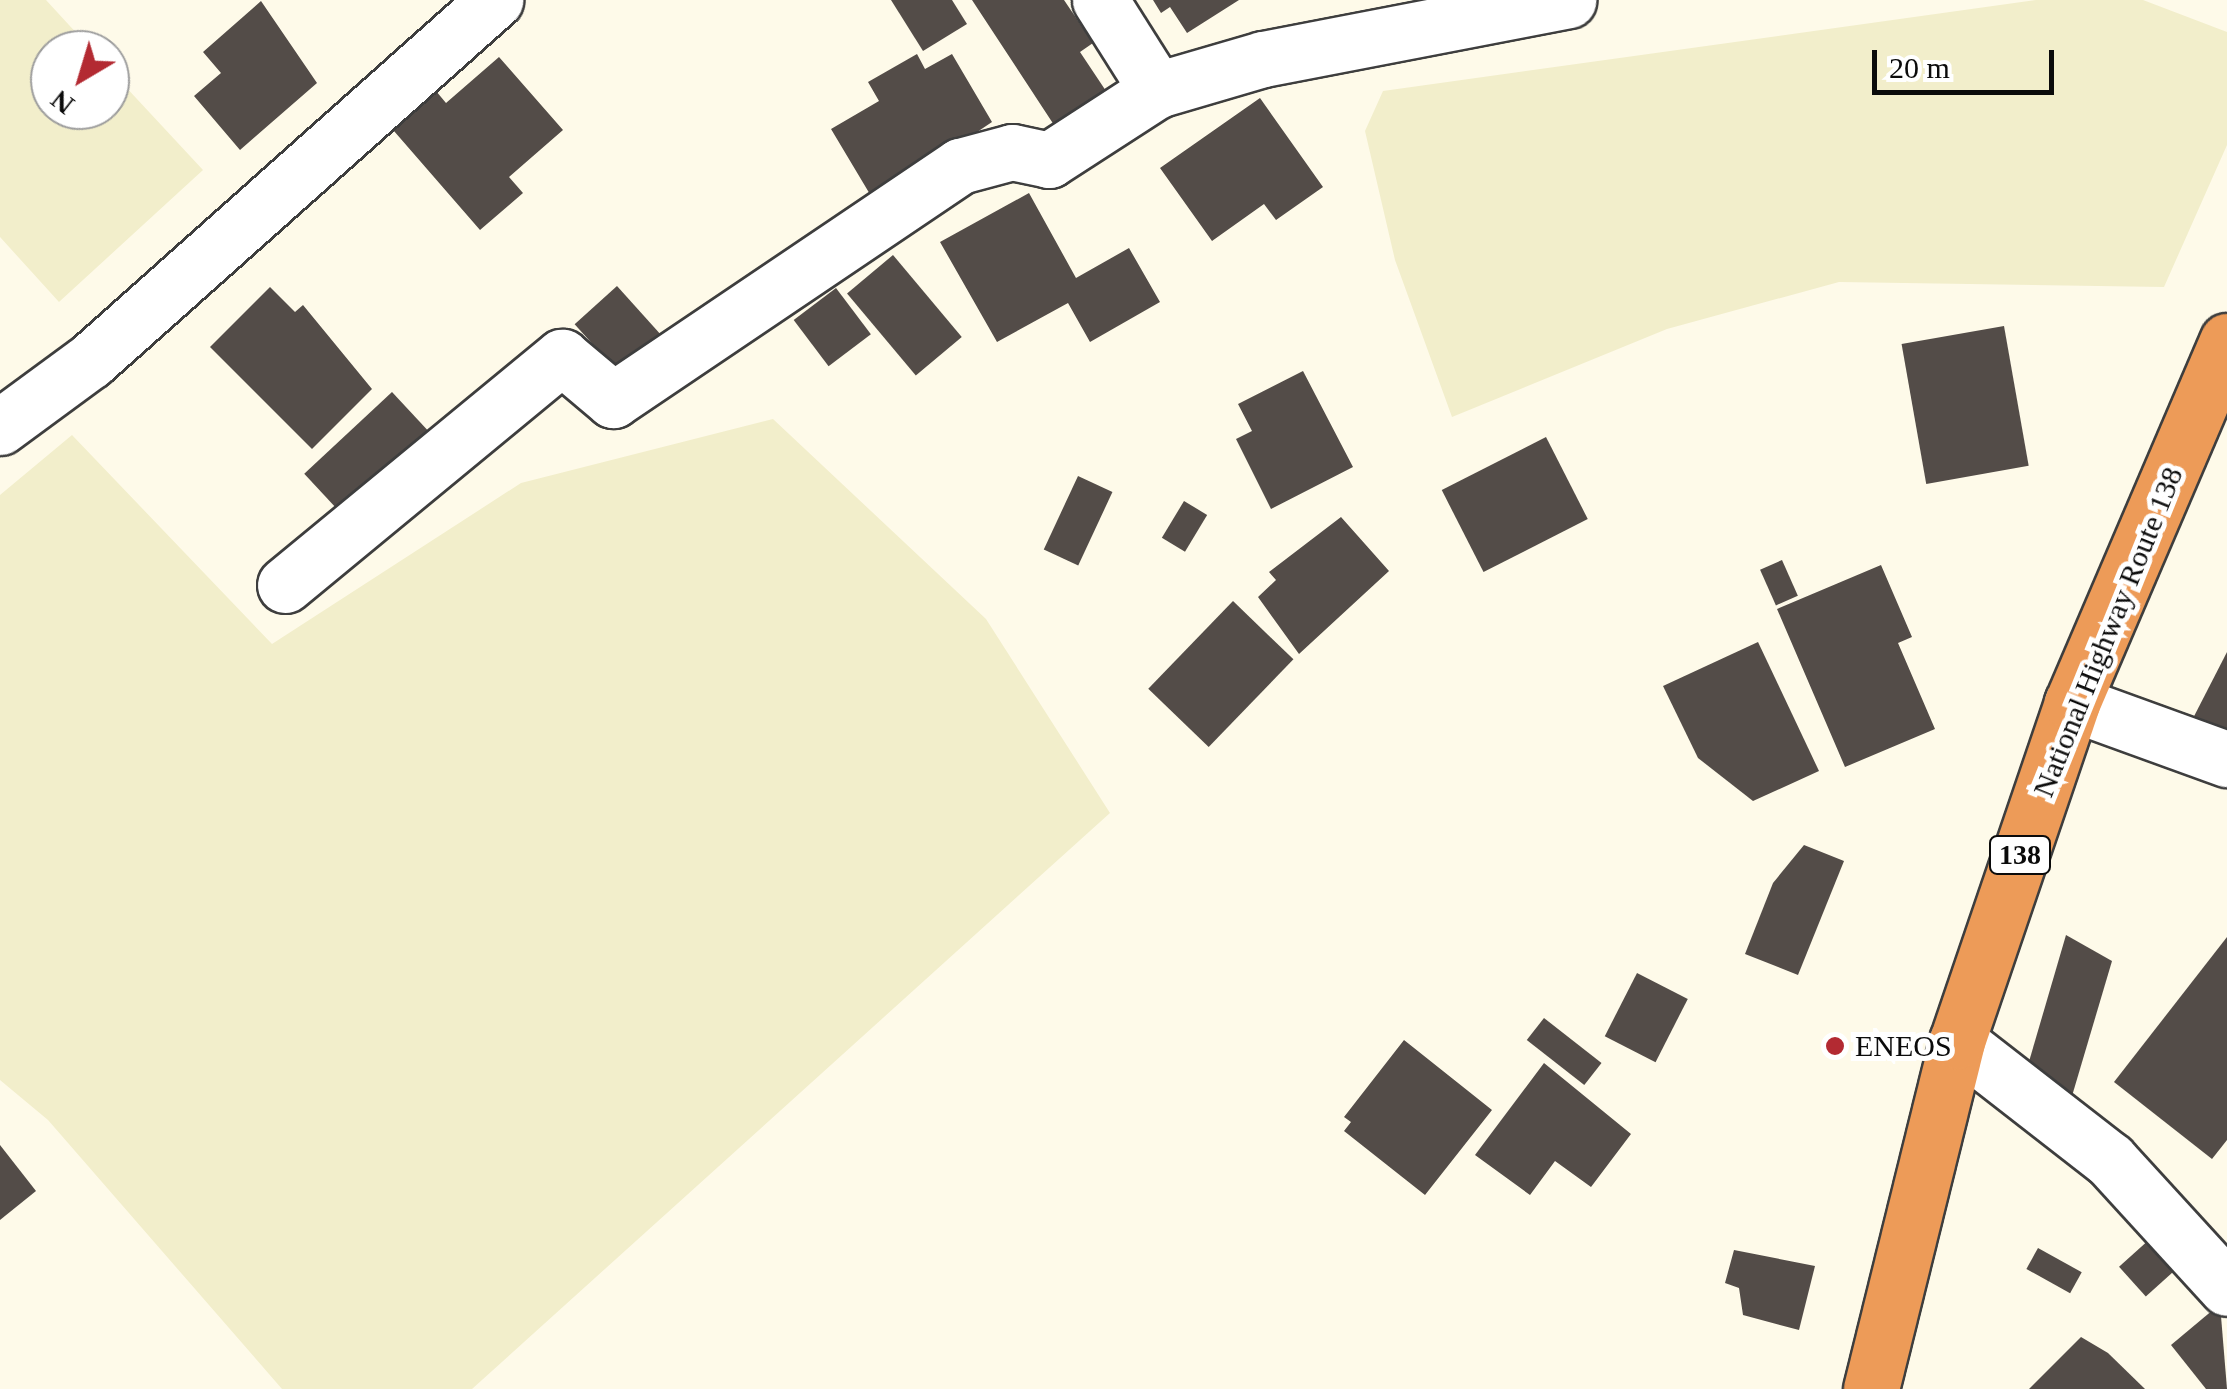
<!DOCTYPE html>
<html>
<head>
<meta charset="utf-8">
<style>
  body { margin:0 }
  #map { position:relative; width:2227px; height:1389px; overflow:hidden; background:#fefae9; font-family:"Times New Roman",serif }
  div>[style] { position:absolute }
  [style*='--x'] { left:calc(var(--x)*1px); top:calc(var(--y)*1px); width:calc(var(--w)*1px); rotate:calc(var(--a)*1deg) }
  .farmland>* { inset:0; background:#f2eecb }
  .building>* { inset:0; background:#534c48; transform-origin:0 0 }
  .roads { filter:drop-shadow(2px 0 #3e3e3e) drop-shadow(-2px 0 #3e3e3e) drop-shadow(0 2px #3e3e3e) drop-shadow(0 -2px #3e3e3e) }
  .minor>* { height:55px; margin:-27.5px; padding:0 27.5px; transform-origin:27.5px; border-radius:27.5px; background:#fff }
  .highway>* { height:55px; margin:-27.5px; padding:0 27.5px; transform-origin:27.5px; border-radius:27.5px; background:#ed9b58 }
  .dots>* { width:28px; height:28px; translate:-50% -50%; box-sizing:border-box; border:5px solid #fff; border-radius:50% }
  span { translate:-50% -50%; white-space:nowrap; text-align:center; line-height:1.15; -webkit-text-stroke:10px #fff; paint-order:stroke }
  .shield-label span { padding:2px 8px; background:#fff; border:2px solid; border-radius:8px; -webkit-text-stroke-width:0 }
  .shield-label { font-size:28px; color:#0b0b0b; font-weight:700 }
  .street-label { font-size:30px; color:#0b0b0b }
  .poi-label { font-size:30px; color:#0b0b0b }
  .left { translate:0 -50%; text-align:left }
  .north { position:absolute; left:30px; top:30px; width:100px; height:100px; box-sizing:border-box; background:#fff; border:2px solid #9d9d9d; border-radius:50%; rotate:218deg; font-size:28px; font-weight:700; line-height:40px; text-align:center; color:#0b0b0b }
  .north::after { content:''; display:block; margin:auto; width:35px; height:45px; background:#b32a32; clip-path:polygon(50% 0,100% 100%,50% 72%,0 100%) }
  .scale { position:absolute; left:1872px; top:50px; width:182px; height:45px; box-sizing:border-box; border:5px solid #0b0b0b; border-top:0; padding-left:12px; font-size:30px; line-height:35px; white-space:nowrap; color:#0b0b0b; -webkit-text-stroke:8px #fff; paint-order:stroke }
</style>
</head>
<body>
<div id="map">
  <div class="farmland">
    <div style="clip-path:polygon(0 0,46px 0,92px 50px,50px 50px,50px 110px,110px 110px,110px 70px,203px 170px,59px 302px,0 237px)"></div>
    <div style="clip-path:polygon(2036px 0,2143px 0,2227px 32px,2227px 145px,2164px 287px,1839px 282px,1667px 329px,1452px 417px,1395px 260px,1365px 131px,1383px 91px)"></div>
    <div style="clip-path:polygon(773px 419px,986px 619px,1110px 813px,472px 1389px,282px 1389px,48px 1120px,0 1080px,0 495px,72px 435px,272px 644px,521px 483px)"></div>
  </div>
  <div class="building">
    <div style="clip-path:polygon(891px 0,952px 0,967px 24px,923px 51px)"></div>
    <div style="clip-path:polygon(972px 0,1064px 0,1093px 43px,1080px 52px,1106px 91px,1054px 125px)"></div>
    <div style="clip-path:polygon(1153px 0,1239px 0,1187px 33px,1170px 7px,1161px 13px)"></div>
    <div style="clip-path:polygon(261px 1px,317px 83px,240px 150px,194px 96px,221px 73px,203px 52px)"></div>
    <div style="clip-path:polygon(917px 54px,925px 69px,952px 54px,992px 122px,874px 201px,831px 129px,879px 101px,868px 82px)"></div>
    <div style="clip-path:polygon(499px 57px,563px 130px,509px 177px,523px 193px,480px 230px,387px 123px,431px 85px,446px 103px)"></div>
    <div style="clip-path:polygon(1260px 98px,1323px 187px,1276px 220px,1264px 204px,1212px 241px,1160px 168px)"></div>
    <div style="clip-path:polygon(1029px 193px,1076px 278px,1129px 248px,1160px 302px,1090px 342px,1068px 303px,997px 342px,940px 242px)"></div>
    <div style="left:893px;top:255px;width:107px;height:60px;rotate:50deg"></div>
    <div style="left:617px;top:286px;width:76px;height:57px;rotate:48deg"></div>
    <div style="clip-path:polygon(270px 287px,295px 312px,303px 305px,372px 389px,312px 449px,210px 347px)"></div>
    <div style="left:836px;top:288px;width:58px;height:53px;rotate:53deg"></div>
    <div style="left:2004px;top:326px;width:142px;height:104px;rotate:80deg"></div>
    <div style="clip-path:polygon(1303px 371px,1353px 467px,1271px 509px,1236px 439px,1252px 431px,1238px 404px)"></div>
    <div style="left:392px;top:392px;width:57px;height:120px;rotate:47deg"></div>
    <div style="left:1546px;top:437px;width:92px;height:117px;rotate:63deg"></div>
    <div style="left:1078px;top:476px;width:38px;height:81px;rotate:25deg"></div>
    <div style="left:1184px;top:501px;width:27px;height:43px;rotate:31deg"></div>
    <div style="clip-path:polygon(1341px 517px,1389px 571px,1299px 654px,1258px 597px,1276px 580px,1269px 572px)"></div>
    <div style="left:1782px;top:560px;width:39px;height:24px;rotate:66deg"></div>
    <div style="clip-path:polygon(1881px 565px,1912px 637px,1898px 643px,1935px 729px,1845px 767px,1777px 609px)"></div>
    <div style="left:1233px;top:601px;width:84px;height:122px;rotate:44deg"></div>
    <div style="clip-path:polygon(1758px 642px,1819px 771px,1753px 801px,1698px 758px,1663px 686px)"></div>
    <div style="clip-path:polygon(2227px 652px,2227px 742px,2188px 728px)"></div>
    <div style="clip-path:polygon(1804px 845px,1844px 861px,1798px 975px,1745px 954px,1773px 883px)"></div>
    <div style="clip-path:polygon(2066px 935px,2112px 961px,2072px 1096px,2031px 1083px,2028px 1065px)"></div>
    <div style="clip-path:polygon(2227px 937px,2227px 1140px,2212px 1159px,2114px 1082px)"></div>
    <div style="left:1637px;top:973px;width:57px;height:71px;rotate:27deg"></div>
    <div style="left:1544px;top:1018px;width:73px;height:28px;rotate:38deg"></div>
    <div style="clip-path:polygon(1404px 1040px,1492px 1110px,1425px 1195px,1344px 1131px,1351px 1122px,1344px 1117px)"></div>
    <div style="clip-path:polygon(1544px 1063px,1631px 1134px,1591px 1187px,1555px 1161px,1530px 1195px,1475px 1155px)"></div>
    <div style="clip-path:polygon(0 1145px,36px 1191px,0 1220px)"></div>
    <div style="left:2151px;top:1238px;width:40px;height:43px;rotate:48deg"></div>
    <div style="left:2038px;top:1248px;width:50px;height:24px;rotate:29deg"></div>
    <div style="clip-path:polygon(1734px 1250px,1815px 1266px,1799px 1330px,1743px 1315px,1739px 1288px,1725px 1283px)"></div>
    <div style="clip-path:polygon(2220px 1304px,2227px 1389px,2206px 1389px,2171px 1345px)"></div>
    <div style="clip-path:polygon(2081px 1337px,2108px 1353px,2145px 1389px,2029px 1389px)"></div>
  </div>
  <div class="roads">
    <div class="minor">
      <div style="--x:1100;--y:0;--w:107;--a:57.7"></div>
      <div style="--x:0;--y:427;--w:112;--a:-36.3"></div>
      <div style="--x:90;--y:361;--w:543;--a:-41.71"></div>
      <div style="--x:285;--y:585;--w:359;--a:-39.5"></div>
      <div style="--x:562;--y:357;--w:67;--a:40.1"></div>
      <div style="--x:613;--y:400;--w:419;--a:-34"></div>
      <div style="--x:960;--y:166;--w:54;--a:-15.1"></div>
      <div style="--x:1012;--y:152;--w:38;--a:12"></div>
      <div style="--x:1049;--y:160;--w:129;--a:-32.9"></div>
      <div style="--x:1157;--y:90;--w:110;--a:-16.3"></div>
      <div style="--x:1263;--y:59;--w:311;--a:-10.9"></div>
      <div style="--x:2072;--y:703;--w:165;--a:19.9"></div>
      <div style="--x:1957;--y:1041;--w:194;--a:37.9"></div>
      <div style="--x:2110;--y:1160;--w:173;--a:47.6"></div>
    </div>
    <div class="highway">
      <div style="--x:1871;--y:1389;--w:358;--a:-76.1"></div>
      <div style="--x:1957;--y:1041;--w:357;--a:-71.2"></div>
      <div style="--x:2072;--y:703;--w:394;--a:-66.8"></div>
    </div>
  </div>
  <div class="dots">
    <div style="left:1835px;top:1046px;background:#b32a32"></div>
  </div>
  <div class="shield-label">
    <span style="left:2020px;top:855px">138</span>
  </div>
  <div class="street-label">
    <span style="left:2108px;top:632px;rotate:-68deg">National Highway Route 138</span>
  </div>
  <div class="poi-label">
    <span class="left" style="left:1855px;top:1046px">ENEOS</span>
  </div>
  <div class="north">N</div>
  <div class="scale">20 m</div>
</div>
</body>
</html>
